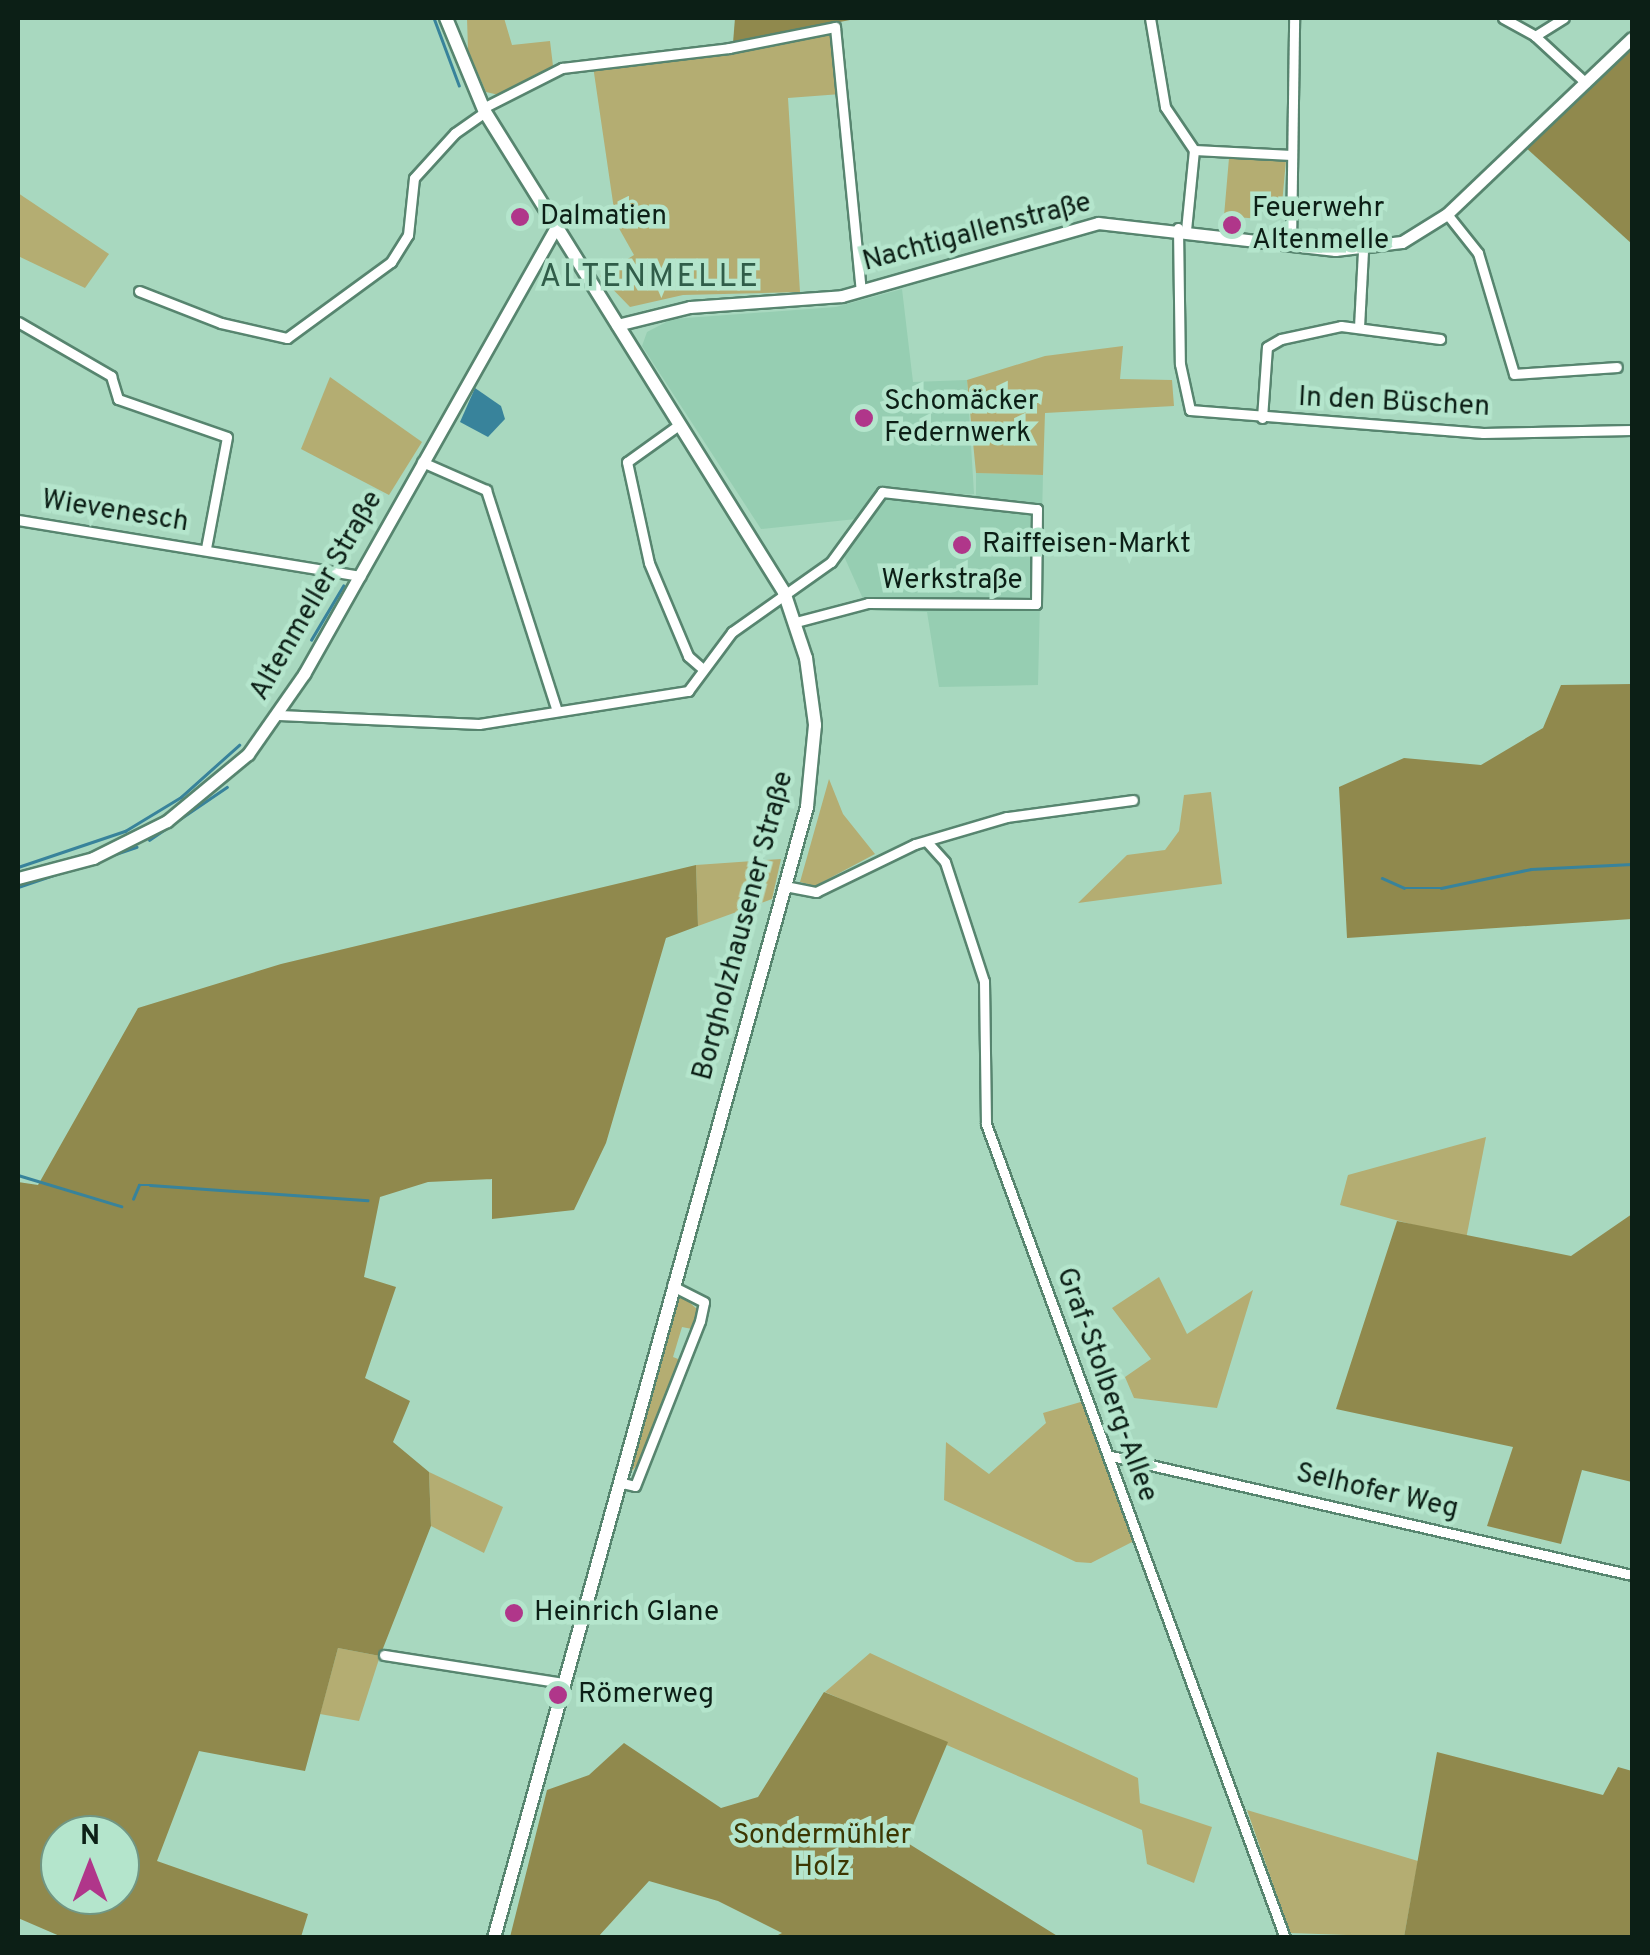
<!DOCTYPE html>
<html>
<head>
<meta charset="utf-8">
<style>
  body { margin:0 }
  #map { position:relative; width:1650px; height:1955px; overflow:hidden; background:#a8d8bf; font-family:Overpass,sans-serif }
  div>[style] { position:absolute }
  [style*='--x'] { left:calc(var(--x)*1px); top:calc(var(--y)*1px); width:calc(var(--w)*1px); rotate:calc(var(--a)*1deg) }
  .built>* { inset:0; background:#96ceb2 }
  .green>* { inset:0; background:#b4ad72 }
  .forest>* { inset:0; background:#90894d }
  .water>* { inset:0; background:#38839b }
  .stream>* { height:2.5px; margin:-1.25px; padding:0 1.25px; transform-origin:1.25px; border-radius:1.25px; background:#38839b }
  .roads { filter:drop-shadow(2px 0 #57856f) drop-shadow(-2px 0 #57856f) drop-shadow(0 2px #57856f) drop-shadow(0 -2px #57856f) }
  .minor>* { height:9px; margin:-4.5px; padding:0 4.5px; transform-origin:4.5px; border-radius:4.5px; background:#fff }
  .tertiary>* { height:11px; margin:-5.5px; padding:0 5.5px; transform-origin:5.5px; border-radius:5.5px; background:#fff }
  .secondary>* { height:12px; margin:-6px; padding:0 6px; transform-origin:6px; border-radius:6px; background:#fff }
  .dots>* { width:28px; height:28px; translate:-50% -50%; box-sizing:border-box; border:5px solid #b4e5cc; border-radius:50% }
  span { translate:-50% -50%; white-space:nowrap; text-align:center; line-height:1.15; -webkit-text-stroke:9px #b4e5cc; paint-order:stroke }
  .poi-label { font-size:28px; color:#0c1f16 }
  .left { translate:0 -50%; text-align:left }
  .street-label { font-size:28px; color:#0c1f16 }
  .park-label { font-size:28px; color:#3c3602 }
  .quarter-label { font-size:32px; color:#305d49; letter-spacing:2.5px }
  .frame { position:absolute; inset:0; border:20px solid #0c1f16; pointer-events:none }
  .north { position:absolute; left:40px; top:1815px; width:100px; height:100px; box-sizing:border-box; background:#b4e5cc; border:2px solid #719683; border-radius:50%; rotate:0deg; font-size:28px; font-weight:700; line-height:40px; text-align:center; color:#0c1f16 }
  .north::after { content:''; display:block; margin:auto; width:35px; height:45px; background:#b0368a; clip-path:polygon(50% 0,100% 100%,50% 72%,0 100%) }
</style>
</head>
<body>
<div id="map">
  <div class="built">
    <div style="clip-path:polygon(902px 289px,913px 382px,967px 380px,974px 494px,956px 494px,976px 495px,976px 473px,1043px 475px,1038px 685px,939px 687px,927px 612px,868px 610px,843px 554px,886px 491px,877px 491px,856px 519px,761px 529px,642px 346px,647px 332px,672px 319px,836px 307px)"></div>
  </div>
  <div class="green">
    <div style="clip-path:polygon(467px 18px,504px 18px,512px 45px,550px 41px,553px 66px,499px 95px,486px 92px,468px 50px)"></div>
    <div style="clip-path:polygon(820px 34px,836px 37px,841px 94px,788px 98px,800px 292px,683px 295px,630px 307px,600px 276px,634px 255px,616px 223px,593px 66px)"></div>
    <div style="clip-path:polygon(1229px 158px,1286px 160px,1282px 204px,1260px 203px,1260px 219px,1224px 216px)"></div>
    <div style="clip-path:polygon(18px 193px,109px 254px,85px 288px,18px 256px)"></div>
    <div style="clip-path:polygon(1123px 346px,1120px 379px,1172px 380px,1174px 406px,1045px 413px,1043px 475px,976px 473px,967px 380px,1045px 356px)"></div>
    <div style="clip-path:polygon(330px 377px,422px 442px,389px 495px,301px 449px)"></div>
    <div style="clip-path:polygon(829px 779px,843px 814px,875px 854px,815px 886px,800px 882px)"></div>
    <div style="clip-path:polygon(1211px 792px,1222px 884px,1078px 903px,1127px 855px,1165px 850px,1179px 831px,1184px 795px)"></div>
    <div style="clip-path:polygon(781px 859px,772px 899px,698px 926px,696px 865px)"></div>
    <div style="clip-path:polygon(1486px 1137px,1466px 1239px,1340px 1205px,1348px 1175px)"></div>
    <div style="clip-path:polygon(1159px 1277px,1187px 1334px,1253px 1290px,1217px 1408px,1134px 1398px,1125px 1377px,1151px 1359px,1112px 1308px)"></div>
    <div style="clip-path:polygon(680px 1294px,698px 1310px,692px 1329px,682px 1327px,673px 1357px,683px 1361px,642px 1459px,627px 1477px)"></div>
    <div style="clip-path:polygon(1084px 1401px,1134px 1541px,1091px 1563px,1076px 1562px,944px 1500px,946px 1442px,989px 1474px,1046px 1423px,1043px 1413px)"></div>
    <div style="clip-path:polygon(429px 1472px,503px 1507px,484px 1553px,431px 1526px)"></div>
    <div style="clip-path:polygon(338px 1648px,380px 1656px,359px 1721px,320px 1714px)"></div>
    <div style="clip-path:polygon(870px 1653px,1138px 1778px,1140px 1803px,1212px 1827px,1194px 1883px,1147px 1864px,1142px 1830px,825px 1692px)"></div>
    <div style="clip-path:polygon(1247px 1810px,1418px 1861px,1404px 1937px,1290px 1933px)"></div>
  </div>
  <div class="forest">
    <div style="clip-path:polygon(735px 18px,854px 18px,855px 19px,733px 43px)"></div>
    <div style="clip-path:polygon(1632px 46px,1632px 244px,1523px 145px)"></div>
    <div style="clip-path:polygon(1632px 684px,1632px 919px,1347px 938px,1339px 787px,1404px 758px,1481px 765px,1543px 728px,1561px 685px)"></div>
    <div style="clip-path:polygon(evenodd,696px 865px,698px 926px,666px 938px,606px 1143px,574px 1210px,492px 1219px,492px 1179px,428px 1182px,380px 1197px,364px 1277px,396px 1287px,365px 1378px,410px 1401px,393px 1442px,429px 1472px,431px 1526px,380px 1656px,338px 1648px,305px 1771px,199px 1751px,157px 1861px,308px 1914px,301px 1937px,62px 1937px,18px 1918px,18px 1182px,38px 1185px,138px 1008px,281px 964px,696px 865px,60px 1835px,120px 1835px,120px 1895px,60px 1895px,60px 1835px)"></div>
    <div style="clip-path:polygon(1632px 1214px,1632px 1482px,1582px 1470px,1561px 1544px,1487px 1526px,1513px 1447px,1336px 1409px,1397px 1221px,1571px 1256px)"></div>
    <div style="clip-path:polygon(824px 1692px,948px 1742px,906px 1842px,1059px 1937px,774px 1937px,782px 1933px,718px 1901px,649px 1881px,598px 1937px,510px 1937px,547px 1790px,589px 1775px,624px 1743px,721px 1808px,758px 1797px)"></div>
    <div style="clip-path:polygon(1437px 1752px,1603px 1795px,1618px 1767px,1632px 1771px,1632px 1937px,1404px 1937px)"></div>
  </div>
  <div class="water">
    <div style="clip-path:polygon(475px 388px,501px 406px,505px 419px,488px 437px,460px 422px)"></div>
  </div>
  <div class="stream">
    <div style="--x:434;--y:18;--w:72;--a:69.5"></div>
    <div style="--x:311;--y:640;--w:63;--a:-59.3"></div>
    <div style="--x:149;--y:840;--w:94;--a:-34.2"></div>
    <div style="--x:18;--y:867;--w:113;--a:-18.6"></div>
    <div style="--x:125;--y:831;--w:66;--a:-31.3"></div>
    <div style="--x:181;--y:797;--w:78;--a:-41.9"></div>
    <div style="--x:1382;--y:878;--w:24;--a:24"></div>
    <div style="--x:1404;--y:888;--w:37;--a:0"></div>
    <div style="--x:1441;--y:888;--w:92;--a:-11.9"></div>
    <div style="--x:1531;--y:869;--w:101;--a:-2.8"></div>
    <div style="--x:18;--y:887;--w:125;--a:-18.7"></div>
    <div style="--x:18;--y:1175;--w:108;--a:16.8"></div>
    <div style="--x:133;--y:1199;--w:15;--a:-67"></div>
    <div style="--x:139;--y:1185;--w:11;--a:0"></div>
    <div style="--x:150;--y:1185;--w:218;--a:4"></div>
  </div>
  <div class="roads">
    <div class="minor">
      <div style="--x:1150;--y:18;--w:90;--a:80.4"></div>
      <div style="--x:1165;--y:107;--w:52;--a:56"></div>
      <div style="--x:1194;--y:150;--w:80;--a:95.7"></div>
      <div style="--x:1503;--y:18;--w:37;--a:29"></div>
      <div style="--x:1535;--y:36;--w:69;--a:42.7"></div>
      <div style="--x:1535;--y:36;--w:34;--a:-32"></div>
      <div style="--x:483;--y:108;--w:89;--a:-26.9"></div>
      <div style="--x:562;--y:68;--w:168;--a:-6.8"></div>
      <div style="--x:729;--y:48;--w:108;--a:-11.2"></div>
      <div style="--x:835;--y:27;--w:265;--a:84.4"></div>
      <div style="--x:1194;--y:150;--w:98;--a:2.9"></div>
      <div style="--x:1447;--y:214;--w:50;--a:51.5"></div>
      <div style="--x:1478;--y:253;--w:126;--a:73.4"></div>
      <div style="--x:1514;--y:374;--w:103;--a:-3.9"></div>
      <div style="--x:1178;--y:228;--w:136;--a:89.2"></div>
      <div style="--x:1180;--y:364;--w:47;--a:77.7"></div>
      <div style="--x:1190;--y:410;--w:294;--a:4.5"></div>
      <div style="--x:1483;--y:433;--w:148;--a:-1.2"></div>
      <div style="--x:1291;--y:245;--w:227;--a:-89.2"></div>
      <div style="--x:139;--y:291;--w:88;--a:21.3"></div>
      <div style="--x:221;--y:323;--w:68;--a:12.8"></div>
      <div style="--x:287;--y:338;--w:129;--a:-36.2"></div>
      <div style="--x:391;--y:262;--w:32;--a:-58"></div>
      <div style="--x:408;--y:235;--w:57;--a:-84"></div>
      <div style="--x:414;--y:178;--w:61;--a:-47.7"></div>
      <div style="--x:455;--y:133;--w:37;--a:-35"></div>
      <div style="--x:18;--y:322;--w:108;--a:30.1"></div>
      <div style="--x:111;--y:376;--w:24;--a:73"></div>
      <div style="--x:118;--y:399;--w:115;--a:19.2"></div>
      <div style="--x:227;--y:437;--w:113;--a:100.7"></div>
      <div style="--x:1359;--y:327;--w:77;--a:-87"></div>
      <div style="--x:1262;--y:418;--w:71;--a:-86"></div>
      <div style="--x:1267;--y:347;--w:16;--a:-30"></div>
      <div style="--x:1281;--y:339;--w:61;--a:-12.2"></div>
      <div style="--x:1341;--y:326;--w:100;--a:7.5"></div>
      <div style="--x:680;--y:424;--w:65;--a:144.4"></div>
      <div style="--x:627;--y:462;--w:103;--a:77.7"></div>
      <div style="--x:649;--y:563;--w:101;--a:67.2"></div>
      <div style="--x:688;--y:656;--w:18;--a:41"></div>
      <div style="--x:422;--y:462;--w:70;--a:23.6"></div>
      <div style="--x:486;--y:490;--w:232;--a:72.2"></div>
      <div style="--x:18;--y:520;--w:347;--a:9.3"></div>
      <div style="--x:279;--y:715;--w:200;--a:2.6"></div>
      <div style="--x:479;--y:724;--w:212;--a:-9"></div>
      <div style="--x:688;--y:691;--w:74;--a:-53.3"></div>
      <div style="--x:732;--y:632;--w:121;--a:-35.3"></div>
      <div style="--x:831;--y:562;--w:87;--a:-53.9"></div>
      <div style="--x:882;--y:492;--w:156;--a:6.3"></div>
      <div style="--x:1037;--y:509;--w:95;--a:90.6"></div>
      <div style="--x:1036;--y:604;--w:168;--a:-179.7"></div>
      <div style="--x:868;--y:603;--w:74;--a:165.2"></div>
      <div style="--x:928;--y:843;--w:25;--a:48"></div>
      <div style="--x:945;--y:862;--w:125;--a:71.9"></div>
      <div style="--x:984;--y:981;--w:143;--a:89.2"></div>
      <div style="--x:986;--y:1124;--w:867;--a:69.83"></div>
      <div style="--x:785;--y:886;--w:32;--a:11"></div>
      <div style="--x:816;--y:892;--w:110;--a:-25.9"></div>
      <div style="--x:915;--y:844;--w:96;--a:-16.4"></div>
      <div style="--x:1007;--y:817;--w:127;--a:-7.7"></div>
      <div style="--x:1111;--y:1456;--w:534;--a:12.87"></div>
      <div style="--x:618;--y:1482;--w:17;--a:13"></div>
      <div style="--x:635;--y:1486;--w:177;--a:-68.5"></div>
      <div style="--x:700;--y:1321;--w:19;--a:-78"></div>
      <div style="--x:704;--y:1302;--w:36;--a:-153"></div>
      <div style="--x:384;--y:1655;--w:180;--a:8.9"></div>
    </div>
    <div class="tertiary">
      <div style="--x:617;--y:325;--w:75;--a:-13.9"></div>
      <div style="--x:690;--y:307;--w:152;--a:-4.1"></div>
      <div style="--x:842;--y:296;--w:266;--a:-15.9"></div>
      <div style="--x:1098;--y:223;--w:239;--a:6.5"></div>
      <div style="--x:1335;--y:250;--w:67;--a:-6.8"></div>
      <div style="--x:1402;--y:242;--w:53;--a:-31.9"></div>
      <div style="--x:1447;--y:214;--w:255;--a:-43.6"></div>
      <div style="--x:18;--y:878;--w:78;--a:-14.9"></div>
      <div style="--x:93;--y:858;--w:83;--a:-26.6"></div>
      <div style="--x:167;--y:821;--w:105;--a:-39.6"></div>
      <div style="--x:248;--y:754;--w:98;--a:-55"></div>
      <div style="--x:304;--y:674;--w:511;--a:-60.58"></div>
    </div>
    <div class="secondary">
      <div style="--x:446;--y:18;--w:102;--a:67.5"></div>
      <div style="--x:485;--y:112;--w:566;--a:58.08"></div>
      <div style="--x:784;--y:592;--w:70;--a:71.6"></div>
      <div style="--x:806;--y:658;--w:68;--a:82.3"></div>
      <div style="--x:815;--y:725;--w:82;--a:95.6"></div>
      <div style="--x:807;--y:807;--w:1174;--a:105.47"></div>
    </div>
  </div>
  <div class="dots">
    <div style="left:520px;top:217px;background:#b0368a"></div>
    <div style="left:1232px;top:225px;background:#b0368a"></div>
    <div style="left:864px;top:418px;background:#b0368a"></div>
    <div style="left:962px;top:545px;background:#b0368a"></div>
    <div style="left:514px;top:1613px;background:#b0368a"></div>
    <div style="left:558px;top:1695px;background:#b0368a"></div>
  </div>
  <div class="poi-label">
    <span class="left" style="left:1252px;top:225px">Feuerwehr<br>Altenmelle</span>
    <span class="left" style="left:540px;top:217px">Dalmatien</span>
    <span class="left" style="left:884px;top:418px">Schomäcker<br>Federnwerk</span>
    <span class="left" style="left:982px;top:545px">Raiffeisen-Markt</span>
    <span class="left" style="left:534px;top:1613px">Heinrich Glane</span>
    <span class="left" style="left:578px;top:1695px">Römerweg</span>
  </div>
  <div class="street-label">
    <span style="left:977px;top:233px;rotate:-15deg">Nachtigallenstraße</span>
    <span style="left:1394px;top:403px;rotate:3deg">In den Büschen</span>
    <span style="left:115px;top:512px;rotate:9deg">Wievenesch</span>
    <span style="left:952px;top:581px">Werkstraße</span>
    <span style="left:317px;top:596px;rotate:-60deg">Altenmeller Straße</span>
    <span style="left:744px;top:926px;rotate:-75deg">Borgholzhausener Straße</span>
    <span style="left:1106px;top:1385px;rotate:70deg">Graf-Stolberg-Allee</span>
    <span style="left:1377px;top:1492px;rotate:13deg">Selhofer Weg</span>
  </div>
  <div class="park-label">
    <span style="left:822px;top:1852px">Sondermühler<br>Holz</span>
  </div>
  <div class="quarter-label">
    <span style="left:650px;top:278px">ALTENMELLE</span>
  </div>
  <div class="frame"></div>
  <div class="north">N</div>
</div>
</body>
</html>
